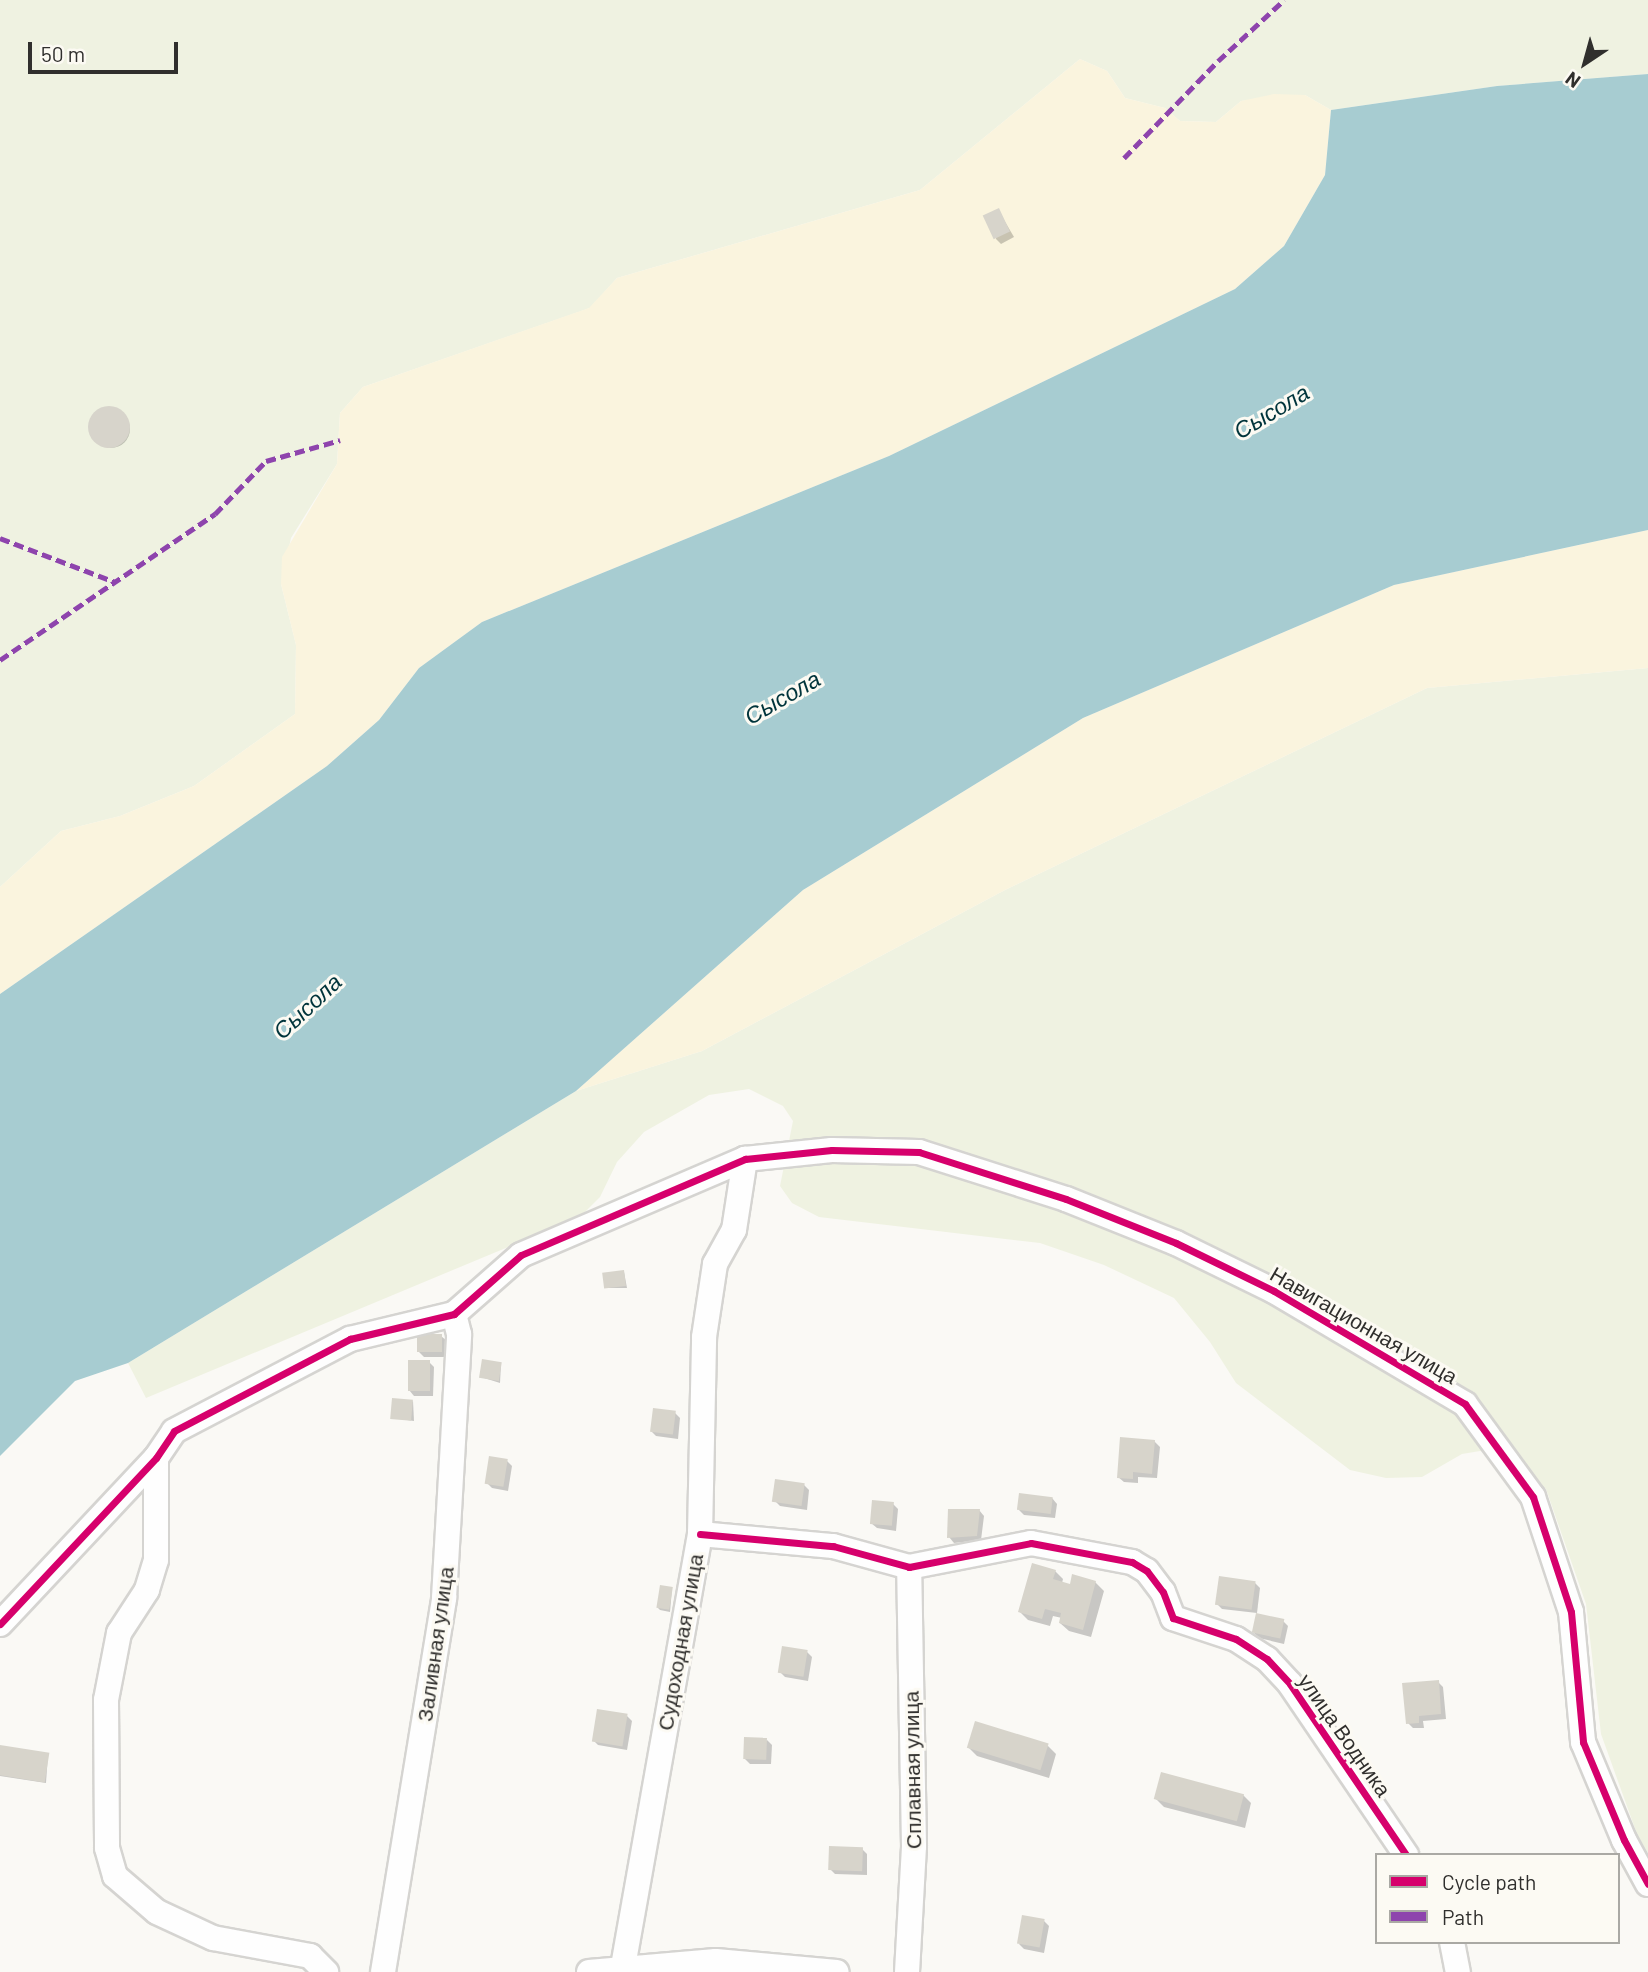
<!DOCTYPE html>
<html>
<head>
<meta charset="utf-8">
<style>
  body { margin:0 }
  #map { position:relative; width:1648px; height:1972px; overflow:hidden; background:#faf9f5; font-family:Barlow,sans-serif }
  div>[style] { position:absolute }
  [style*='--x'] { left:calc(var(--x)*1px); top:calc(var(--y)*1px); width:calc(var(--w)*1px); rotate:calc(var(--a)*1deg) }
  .green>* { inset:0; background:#eff2e1 }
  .sand>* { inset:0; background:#faf4de }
  .water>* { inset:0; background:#a7ccd1 }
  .shadow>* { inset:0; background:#0003 }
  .round { border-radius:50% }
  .building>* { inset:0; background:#d7d4cb; transform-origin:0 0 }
  .roads { filter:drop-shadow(2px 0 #d5d4d1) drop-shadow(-2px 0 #d5d4d1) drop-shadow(0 2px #d5d4d1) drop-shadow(0 -2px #d5d4d1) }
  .minor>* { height:24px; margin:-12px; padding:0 12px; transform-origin:12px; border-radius:12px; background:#fefefe }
  .quiet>* { height:5px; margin-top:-2.5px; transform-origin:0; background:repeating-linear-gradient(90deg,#8e44ad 0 10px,transparent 0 15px) }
  .cycleway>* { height:7px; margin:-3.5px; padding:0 3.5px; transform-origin:3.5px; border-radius:3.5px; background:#d6006c }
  span { translate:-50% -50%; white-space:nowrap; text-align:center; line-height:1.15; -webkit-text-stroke:6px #fcfaf3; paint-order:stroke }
  .street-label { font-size:21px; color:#302f2d }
  .water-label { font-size:23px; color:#00343b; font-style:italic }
  .legend { position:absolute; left:1375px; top:1853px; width:245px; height:91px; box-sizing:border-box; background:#fcfaf3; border:2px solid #aaa9a4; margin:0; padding:9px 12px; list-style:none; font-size:21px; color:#302f2d }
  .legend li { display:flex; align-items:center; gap:14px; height:35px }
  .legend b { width:35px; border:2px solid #aaa9a4 }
  .north { position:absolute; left:1550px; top:28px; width:70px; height:70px; -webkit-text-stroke:5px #fcfaf3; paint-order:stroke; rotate:216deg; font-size:19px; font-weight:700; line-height:28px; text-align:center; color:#302f2d }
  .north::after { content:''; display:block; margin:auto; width:24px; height:32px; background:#302f2d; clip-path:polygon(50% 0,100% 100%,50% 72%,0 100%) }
  .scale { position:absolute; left:28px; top:42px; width:150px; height:32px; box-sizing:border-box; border:4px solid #302f2d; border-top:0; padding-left:9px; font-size:21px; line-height:24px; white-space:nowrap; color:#302f2d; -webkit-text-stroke:5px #fcfaf3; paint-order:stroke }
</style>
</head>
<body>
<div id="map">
  <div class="green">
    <div style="clip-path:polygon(0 0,1648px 0,1648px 74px,1497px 86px,1331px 110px,1305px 95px,1241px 101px,1216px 122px,1180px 121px,1165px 108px,1125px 98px,1107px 71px,1080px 59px,920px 190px,617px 278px,590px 308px,363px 387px,340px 413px,337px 464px,291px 538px,281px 584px,296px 645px,295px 714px,194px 786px,120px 816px,61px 831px,0 887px)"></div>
    <div style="clip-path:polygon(1648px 668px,1648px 1853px,1637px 1834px,1601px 1734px,1586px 1604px,1546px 1489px,1513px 1459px,1480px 1451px,1462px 1454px,1422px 1477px,1386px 1478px,1350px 1470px,1236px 1383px,1210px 1342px,1174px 1298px,1104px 1265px,1040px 1243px,819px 1217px,792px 1203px,780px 1186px,793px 1121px,783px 1106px,749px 1089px,709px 1095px,644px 1132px,617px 1162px,600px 1197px,580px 1217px,146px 1398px,128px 1363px,576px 1091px,702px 1051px,1005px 890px,1427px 688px)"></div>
  </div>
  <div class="sand">
    <div style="clip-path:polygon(1080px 59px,1107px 71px,1125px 98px,1165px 108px,1180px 121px,1216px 122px,1241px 101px,1274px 94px,1305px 95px,1331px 110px,1325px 175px,1284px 246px,1235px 289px,889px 456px,482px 622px,419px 668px,379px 720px,327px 766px,0 994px,0 887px,61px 831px,120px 816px,194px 786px,295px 714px,296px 645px,281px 584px,282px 557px,337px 464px,340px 413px,363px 387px,589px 308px,617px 278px,920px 190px)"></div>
    <div style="clip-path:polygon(1648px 530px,1648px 668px,1427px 688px,1005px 890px,702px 1051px,576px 1091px,803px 890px,1083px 718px,1394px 585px)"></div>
  </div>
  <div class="water">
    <div style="clip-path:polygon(1648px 74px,1648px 530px,1394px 585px,1083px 718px,803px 890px,576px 1091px,128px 1363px,75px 1381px,0 1456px,0 994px,327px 766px,379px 720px,419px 668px,482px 622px,889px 456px,1235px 289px,1284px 246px,1325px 175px,1331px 110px,1497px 86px)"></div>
  </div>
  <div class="shadow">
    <div style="clip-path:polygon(998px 210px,1014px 237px,1001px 244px,996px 239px)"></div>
    <div class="round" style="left:92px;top:410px;width:38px;height:38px"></div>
    <div style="clip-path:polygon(624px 1272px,627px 1288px,605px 1288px)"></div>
    <div style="clip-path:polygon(441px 1336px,447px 1341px,447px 1357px,424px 1357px,419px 1352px)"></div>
    <div style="clip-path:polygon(429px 1362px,434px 1367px,433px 1396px,414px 1396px,409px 1390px)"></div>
    <div style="clip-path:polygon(501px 1364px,500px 1383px,481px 1377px)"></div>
    <div style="clip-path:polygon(413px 1401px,414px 1421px,393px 1418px)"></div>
    <div style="clip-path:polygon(675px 1413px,680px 1418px,678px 1439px,656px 1436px,651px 1431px)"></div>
    <div style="clip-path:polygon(1154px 1441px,1160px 1447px,1157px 1478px,1138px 1477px,1138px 1483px,1124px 1482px,1118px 1477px)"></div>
    <div style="clip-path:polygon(507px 1461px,512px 1466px,508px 1491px,492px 1488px,487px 1483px)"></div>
    <div style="clip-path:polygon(804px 1485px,809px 1490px,807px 1510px,780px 1506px,775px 1501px)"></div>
    <div style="clip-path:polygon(1052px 1498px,1057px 1504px,1055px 1518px,1024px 1515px,1019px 1510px)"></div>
    <div style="clip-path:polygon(893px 1504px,898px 1509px,896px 1531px,877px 1528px,871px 1523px)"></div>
    <div style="clip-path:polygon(979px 1510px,984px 1516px,981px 1540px,954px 1543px,949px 1537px)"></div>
    <div style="clip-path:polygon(1055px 1571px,1063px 1579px,1062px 1583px,1071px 1586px,1095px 1582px,1104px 1591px,1091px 1637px,1069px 1631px,1060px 1623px,1062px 1618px,1053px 1616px,1050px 1626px,1028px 1620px,1020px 1612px)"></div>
    <div style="clip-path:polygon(1255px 1583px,1260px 1588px,1257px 1613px,1222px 1609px,1217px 1604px)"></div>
    <div style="clip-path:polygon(672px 1589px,670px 1612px,660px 1610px,658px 1608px)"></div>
    <div style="clip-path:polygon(1283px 1621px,1288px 1626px,1284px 1644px,1259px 1638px,1254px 1633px)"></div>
    <div style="clip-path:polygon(807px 1652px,812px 1657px,808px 1681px,785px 1677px,780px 1672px)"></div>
    <div style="clip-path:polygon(1438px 1682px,1443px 1687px,1446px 1719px,1423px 1721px,1424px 1728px,1413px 1728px,1408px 1723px)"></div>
    <div style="clip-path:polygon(627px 1716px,632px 1721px,627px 1750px,598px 1745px,593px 1740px)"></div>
    <div style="clip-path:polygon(767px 1740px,772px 1745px,771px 1764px,750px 1764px,745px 1759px)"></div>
    <div style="clip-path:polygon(0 1746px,48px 1754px,46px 1783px,0 1776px)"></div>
    <div style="clip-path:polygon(1048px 1746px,1056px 1754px,1049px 1778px,977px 1756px,969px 1748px)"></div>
    <div style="clip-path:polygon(1243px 1795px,1251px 1803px,1245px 1828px,1164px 1807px,1156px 1799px)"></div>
    <div style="clip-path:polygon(862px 1849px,867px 1854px,867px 1875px,835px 1874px,830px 1869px)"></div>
    <div style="clip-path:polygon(1044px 1921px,1049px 1926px,1044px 1953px,1024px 1949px,1019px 1944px)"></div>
  </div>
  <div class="building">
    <div style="left:999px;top:208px;width:26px;height:18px;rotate:65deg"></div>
    <div class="round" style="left:88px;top:406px;width:42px;height:42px"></div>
    <div style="left:624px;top:1270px;width:16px;height:22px;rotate:83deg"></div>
    <div style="left:442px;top:1334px;width:18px;height:25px;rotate:90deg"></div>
    <div style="left:482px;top:1359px;width:20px;height:19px;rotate:9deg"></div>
    <div style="left:408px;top:1360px;width:22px;height:31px"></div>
    <div style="left:392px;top:1398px;width:21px;height:21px;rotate:5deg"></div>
    <div style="left:653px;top:1408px;width:23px;height:24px;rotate:7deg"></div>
    <div style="clip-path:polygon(1120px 1437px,1155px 1440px,1152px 1474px,1133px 1472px,1133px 1479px,1117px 1478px)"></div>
    <div style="left:489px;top:1456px;width:19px;height:28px;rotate:9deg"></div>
    <div style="left:775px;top:1479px;width:30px;height:23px;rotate:8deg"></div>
    <div style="left:1019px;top:1493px;width:34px;height:17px;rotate:7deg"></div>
    <div style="left:872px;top:1500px;width:22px;height:24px;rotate:5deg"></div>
    <div style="clip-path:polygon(948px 1509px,980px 1509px,977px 1536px,947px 1538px)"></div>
    <div style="clip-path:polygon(1032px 1563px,1056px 1570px,1053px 1579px,1070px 1584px,1072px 1574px,1096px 1581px,1083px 1630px,1059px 1623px,1061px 1613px,1045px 1609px,1042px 1619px,1018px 1612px)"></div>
    <div style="left:1219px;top:1576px;width:37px;height:29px;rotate:8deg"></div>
    <div style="left:660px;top:1585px;width:13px;height:23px;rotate:9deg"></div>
    <div style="left:1256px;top:1613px;width:29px;height:20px;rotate:12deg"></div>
    <div style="left:782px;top:1646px;width:26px;height:27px;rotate:9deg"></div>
    <div style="clip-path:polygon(1439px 1680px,1441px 1714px,1419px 1716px,1419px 1723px,1406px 1724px,1402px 1683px)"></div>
    <div style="left:597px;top:1709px;width:31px;height:33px;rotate:9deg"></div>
    <div style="left:975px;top:1721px;width:77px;height:28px;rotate:17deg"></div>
    <div style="left:744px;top:1737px;width:23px;height:22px;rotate:2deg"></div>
    <div style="left:0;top:1745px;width:50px;height:30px;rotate:9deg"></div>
    <div style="left:1161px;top:1772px;width:86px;height:28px;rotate:15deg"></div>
    <div style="left:829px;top:1846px;width:34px;height:24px;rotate:2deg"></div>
    <div style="left:1022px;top:1915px;width:23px;height:29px;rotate:10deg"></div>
  </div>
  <div class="roads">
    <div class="minor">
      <div style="--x:156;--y:1458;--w:102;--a:90"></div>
      <div style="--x:156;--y:1560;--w:31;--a:107"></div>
      <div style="--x:147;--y:1590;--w:51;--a:123.1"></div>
      <div style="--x:119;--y:1633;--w:68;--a:101"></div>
      <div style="--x:106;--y:1700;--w:148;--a:89.6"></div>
      <div style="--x:107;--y:1848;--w:29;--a:74"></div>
      <div style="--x:115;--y:1876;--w:55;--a:40.6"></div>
      <div style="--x:157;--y:1912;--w:62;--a:24.9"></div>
      <div style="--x:213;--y:1938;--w:99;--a:10.5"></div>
      <div style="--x:310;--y:1956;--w:23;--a:45"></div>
      <div style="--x:700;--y:1534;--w:134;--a:5.2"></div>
      <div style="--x:833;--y:1546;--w:79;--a:15.4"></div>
      <div style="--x:909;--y:1567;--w:124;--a:-11.1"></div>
      <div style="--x:1031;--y:1543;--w:103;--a:10.7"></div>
      <div style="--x:1132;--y:1562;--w:17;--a:31"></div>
      <div style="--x:1147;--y:1571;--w:26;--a:53"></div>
      <div style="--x:1163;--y:1592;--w:28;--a:69"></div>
      <div style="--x:1173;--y:1618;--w:66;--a:18.4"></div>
      <div style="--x:1236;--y:1639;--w:37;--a:33"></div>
      <div style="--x:1267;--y:1659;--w:34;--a:47"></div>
      <div style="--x:1290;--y:1684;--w:207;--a:55.8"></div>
      <div style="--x:0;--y:1624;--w:228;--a:-46.8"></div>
      <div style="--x:156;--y:1458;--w:32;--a:-56"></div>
      <div style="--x:174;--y:1431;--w:199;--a:-27.6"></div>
      <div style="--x:350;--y:1339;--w:107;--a:-13.5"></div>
      <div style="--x:454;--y:1314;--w:89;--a:-41.4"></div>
      <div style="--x:521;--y:1255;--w:244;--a:-23.2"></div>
      <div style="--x:745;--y:1159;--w:87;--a:-5.9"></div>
      <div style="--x:832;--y:1150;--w:87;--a:1.3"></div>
      <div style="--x:919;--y:1152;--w:154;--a:17.7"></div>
      <div style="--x:1066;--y:1199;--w:118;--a:21.8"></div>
      <div style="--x:1176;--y:1243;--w:109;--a:26.1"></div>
      <div style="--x:1274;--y:1291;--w:222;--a:30.6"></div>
      <div style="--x:1465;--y:1404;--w:115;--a:53.8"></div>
      <div style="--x:1533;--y:1497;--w:121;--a:71.7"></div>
      <div style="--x:1571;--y:1612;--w:131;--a:84.7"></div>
      <div style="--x:1583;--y:1742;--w:106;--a:67.3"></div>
      <div style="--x:1624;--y:1840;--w:50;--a:61.4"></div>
      <div style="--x:1452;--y:1942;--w:31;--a:79"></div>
      <div style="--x:383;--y:1972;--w:379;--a:-80.7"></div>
      <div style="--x:444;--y:1598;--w:264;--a:-86.7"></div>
      <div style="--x:459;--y:1334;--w:21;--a:-104"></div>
      <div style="--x:589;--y:1972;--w:127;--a:-5"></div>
      <div style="--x:716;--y:1961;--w:121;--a:5.2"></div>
      <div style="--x:622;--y:1972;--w:445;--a:-79.9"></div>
      <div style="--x:700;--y:1534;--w:197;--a:-88.8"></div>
      <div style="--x:704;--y:1337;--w:74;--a:-81.4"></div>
      <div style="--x:715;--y:1264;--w:39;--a:-61"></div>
      <div style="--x:734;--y:1230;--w:72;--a:-81.2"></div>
      <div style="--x:907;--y:1972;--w:126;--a:-86.8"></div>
      <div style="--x:914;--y:1846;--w:279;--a:-91"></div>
    </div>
  </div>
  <div class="quiet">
    <div style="--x:1124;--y:158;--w:135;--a:-45.9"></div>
    <div style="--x:1218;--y:61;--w:90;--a:-42.7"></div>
    <div style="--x:0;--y:538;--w:123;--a:20.9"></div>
    <div style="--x:0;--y:660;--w:260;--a:-34.2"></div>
    <div style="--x:215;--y:514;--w:74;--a:-46.1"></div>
    <div style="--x:266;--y:461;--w:77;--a:-15.8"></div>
  </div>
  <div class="cycleway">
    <div style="--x:700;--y:1534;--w:134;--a:5.2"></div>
    <div style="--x:833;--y:1546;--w:79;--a:15.4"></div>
    <div style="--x:909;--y:1567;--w:124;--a:-11.1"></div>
    <div style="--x:1031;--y:1543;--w:103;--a:10.7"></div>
    <div style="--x:1132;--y:1562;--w:17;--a:31"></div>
    <div style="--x:1147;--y:1571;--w:26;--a:53"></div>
    <div style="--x:1163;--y:1592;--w:28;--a:69"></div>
    <div style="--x:1173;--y:1618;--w:66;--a:18.4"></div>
    <div style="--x:1236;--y:1639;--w:37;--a:33"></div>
    <div style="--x:1267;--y:1659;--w:34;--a:47"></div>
    <div style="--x:1290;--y:1684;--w:207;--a:55.8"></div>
    <div style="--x:0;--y:1624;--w:228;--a:-46.8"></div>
    <div style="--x:156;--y:1458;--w:32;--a:-56"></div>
    <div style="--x:174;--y:1431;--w:199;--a:-27.6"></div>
    <div style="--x:350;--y:1339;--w:107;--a:-13.5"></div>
    <div style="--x:454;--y:1314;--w:89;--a:-41.4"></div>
    <div style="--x:521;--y:1255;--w:244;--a:-23.2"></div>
    <div style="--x:745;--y:1159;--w:87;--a:-5.9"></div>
    <div style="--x:832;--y:1150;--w:87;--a:1.3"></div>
    <div style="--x:919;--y:1152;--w:154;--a:17.7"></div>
    <div style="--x:1066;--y:1199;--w:118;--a:21.8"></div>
    <div style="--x:1176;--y:1243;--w:109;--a:26.1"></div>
    <div style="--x:1274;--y:1291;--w:222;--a:30.6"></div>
    <div style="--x:1465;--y:1404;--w:115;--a:53.8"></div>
    <div style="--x:1533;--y:1497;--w:121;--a:71.7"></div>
    <div style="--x:1571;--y:1612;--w:131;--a:84.7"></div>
    <div style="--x:1583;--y:1742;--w:106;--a:67.3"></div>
    <div style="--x:1624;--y:1840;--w:50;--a:61.4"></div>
  </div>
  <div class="street-label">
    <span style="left:1364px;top:1325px;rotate:30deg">Навигационная улица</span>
    <span style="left:680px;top:1642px;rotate:-80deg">Судоходная улица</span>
    <span style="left:435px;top:1644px;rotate:-82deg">Заливная улица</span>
    <span style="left:1345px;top:1735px;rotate:55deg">улица Водника</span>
    <span style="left:912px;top:1770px;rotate:-91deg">Сплавная улица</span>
  </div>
  <div class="water-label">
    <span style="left:1271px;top:411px;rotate:-31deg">Сысола</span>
    <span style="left:782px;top:697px;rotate:-30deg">Сысола</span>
    <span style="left:307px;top:1006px;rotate:-43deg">Сысола</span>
  </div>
  <ul class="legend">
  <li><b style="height:9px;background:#d6006c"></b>Cycle path</li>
  <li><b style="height:9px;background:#8e44ad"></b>Path</li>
  </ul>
  <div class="north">N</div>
  <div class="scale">50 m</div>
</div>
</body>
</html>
